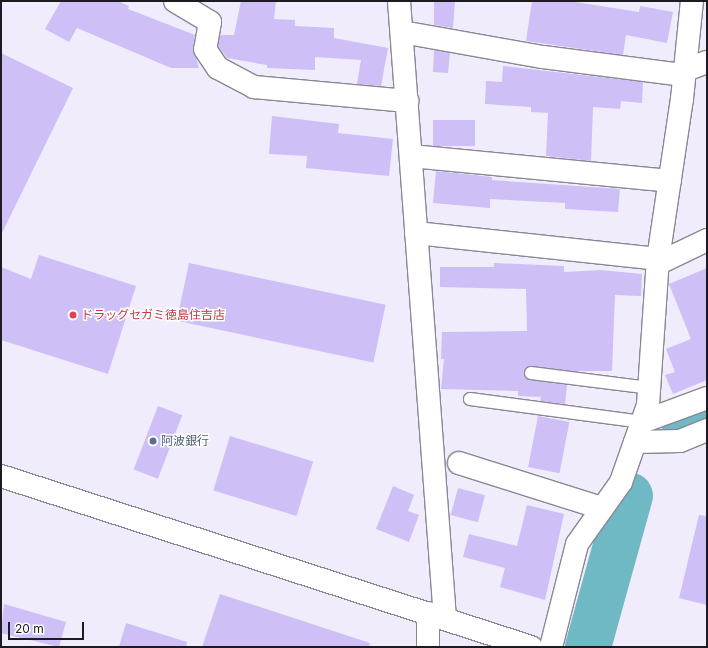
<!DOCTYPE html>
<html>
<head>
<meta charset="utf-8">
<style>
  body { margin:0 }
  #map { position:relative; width:708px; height:648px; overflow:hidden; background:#f0ecfc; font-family:Inter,"Noto Sans JP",sans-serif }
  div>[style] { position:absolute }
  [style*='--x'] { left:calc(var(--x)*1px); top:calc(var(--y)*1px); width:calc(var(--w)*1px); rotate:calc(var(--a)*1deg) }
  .river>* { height:46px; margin:-23px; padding:0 23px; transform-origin:23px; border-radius:23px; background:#6eb9c4 }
  .building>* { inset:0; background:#cebff6; transform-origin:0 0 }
  .roads { filter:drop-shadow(1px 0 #8a8795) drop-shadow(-1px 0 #8a8795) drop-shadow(0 1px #8a8795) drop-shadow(0 -1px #8a8795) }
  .lane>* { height:12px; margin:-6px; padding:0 6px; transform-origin:6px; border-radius:6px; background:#fff }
  .street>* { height:22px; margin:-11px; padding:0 11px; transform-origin:11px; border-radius:11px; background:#fff }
  .secondary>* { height:22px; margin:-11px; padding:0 11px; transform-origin:11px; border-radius:11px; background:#fff }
  .dots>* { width:11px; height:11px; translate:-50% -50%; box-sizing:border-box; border:2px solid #fff; border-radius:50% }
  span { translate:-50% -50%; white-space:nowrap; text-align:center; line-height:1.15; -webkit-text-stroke:3px #fff; paint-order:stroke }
  .health-label { font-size:12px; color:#be3a42 }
  .left { translate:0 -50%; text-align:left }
  .service-label { font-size:12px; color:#4e5e75 }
  .frame { position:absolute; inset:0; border:2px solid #1d1b21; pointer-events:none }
  .scale { position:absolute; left:8px; top:622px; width:76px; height:18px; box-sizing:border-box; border:2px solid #1d1b21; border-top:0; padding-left:5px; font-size:12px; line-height:14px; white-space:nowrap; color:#1d1b21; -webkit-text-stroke:3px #fff; paint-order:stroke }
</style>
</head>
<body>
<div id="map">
  <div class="river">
    <div style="--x:685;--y:427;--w:24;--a:-22"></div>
    <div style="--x:588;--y:647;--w:157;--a:-74.5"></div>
  </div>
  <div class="building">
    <div style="clip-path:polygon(61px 1px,118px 1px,129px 6px,128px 9px,195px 35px,193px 47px,199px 68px,171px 68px,77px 28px,69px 42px,45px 29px)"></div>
    <div style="clip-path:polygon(241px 1px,276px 1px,274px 19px,295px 20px,295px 26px,334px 28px,334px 38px,388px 48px,381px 86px,357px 84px,361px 60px,315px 57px,315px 70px,267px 68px,267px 65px,227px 58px,218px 46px,220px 35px,234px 35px)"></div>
    <div style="clip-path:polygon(434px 1px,455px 1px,453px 28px,434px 25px)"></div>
    <div style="clip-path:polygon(532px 1px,569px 1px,639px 12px,640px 6px,673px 12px,667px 43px,626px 35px,623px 55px,526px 41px)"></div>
    <div style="clip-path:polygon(434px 50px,450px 53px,448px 73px,433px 72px)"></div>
    <div style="clip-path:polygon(1px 53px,73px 88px,1px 235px)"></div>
    <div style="clip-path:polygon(503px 66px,643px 82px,642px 103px,621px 101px,620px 109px,593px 107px,591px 161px,546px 156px,548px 113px,531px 112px,531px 107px,485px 104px,486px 81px,502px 82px)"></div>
    <div style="clip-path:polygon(272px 116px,339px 124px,338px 133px,393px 139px,389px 176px,306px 168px,307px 156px,269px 154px)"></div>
    <div style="left:433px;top:120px;width:42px;height:26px"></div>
    <div style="clip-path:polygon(436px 171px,492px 177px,492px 180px,620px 189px,618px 212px,565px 209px,565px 203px,490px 199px,490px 208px,433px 203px)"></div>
    <div style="clip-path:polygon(39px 255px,136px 286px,108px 374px,1px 340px,1px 267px,31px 279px)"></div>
    <div style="left:189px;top:263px;width:201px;height:59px;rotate:12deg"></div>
    <div style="clip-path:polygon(494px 263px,564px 266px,564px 272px,601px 270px,642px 274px,641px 296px,615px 295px,612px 371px,573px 371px,532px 366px,525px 368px,524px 376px,530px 380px,567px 385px,565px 404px,540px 401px,541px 397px,518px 396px,518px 391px,441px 389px,444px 359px,441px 359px,442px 332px,527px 331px,526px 289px,440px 287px,440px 267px,494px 267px)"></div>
    <div style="clip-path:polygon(707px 268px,707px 380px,673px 394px,665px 375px,675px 372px,666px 349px,691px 339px,669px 284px)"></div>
    <div style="left:158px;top:406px;width:26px;height:68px;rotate:21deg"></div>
    <div style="left:538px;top:416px;width:32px;height:52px;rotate:11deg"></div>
    <div style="left:230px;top:436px;width:87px;height:57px;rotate:17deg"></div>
    <div style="clip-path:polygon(393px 486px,414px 495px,408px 511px,419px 515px,409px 542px,376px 529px)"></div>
    <div style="left:458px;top:488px;width:28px;height:28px;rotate:15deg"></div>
    <div style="clip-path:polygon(527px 505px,564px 514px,545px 600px,500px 587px,505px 568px,463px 557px,469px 534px,517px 546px)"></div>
    <div style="clip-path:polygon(699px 515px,707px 516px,707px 605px,679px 598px)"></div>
    <div style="clip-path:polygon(220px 594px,370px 643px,369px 647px,202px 647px)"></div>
    <div style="clip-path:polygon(4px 604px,66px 622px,59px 647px,1px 633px)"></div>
    <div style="clip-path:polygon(126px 623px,187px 642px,186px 647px,119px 647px)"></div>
  </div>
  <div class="roads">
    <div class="lane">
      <div style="--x:531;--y:373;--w:119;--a:7.2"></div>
      <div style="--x:470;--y:399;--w:174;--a:7.6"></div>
    </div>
    <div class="street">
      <div style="--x:175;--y:1;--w:41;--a:31"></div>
      <div style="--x:210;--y:22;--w:27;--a:100"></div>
      <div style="--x:205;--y:49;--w:23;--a:56"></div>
      <div style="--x:218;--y:68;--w:41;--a:27.8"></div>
      <div style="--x:254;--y:87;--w:154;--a:5.2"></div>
      <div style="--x:399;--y:1;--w:619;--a:85.74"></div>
      <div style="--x:402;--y:32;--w:143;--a:10.1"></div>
      <div style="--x:543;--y:57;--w:142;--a:7.3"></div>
      <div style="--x:686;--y:70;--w:22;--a:-21"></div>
      <div style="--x:411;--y:156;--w:260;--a:5.5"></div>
      <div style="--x:416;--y:233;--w:243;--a:6.1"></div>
      <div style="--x:659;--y:263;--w:53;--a:-25.6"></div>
      <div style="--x:642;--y:422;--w:69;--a:-20.3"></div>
      <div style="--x:635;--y:442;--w:45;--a:-1.3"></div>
      <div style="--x:680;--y:441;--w:29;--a:-22"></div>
      <div style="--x:459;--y:463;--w:150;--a:17.5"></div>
      <div style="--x:428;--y:647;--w:34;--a:-90"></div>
      <div style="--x:551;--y:647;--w:106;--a:-75.8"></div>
      <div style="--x:577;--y:544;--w:76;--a:-54.6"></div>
      <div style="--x:621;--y:482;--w:82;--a:-70.7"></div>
      <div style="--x:648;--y:405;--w:146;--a:-86.1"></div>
      <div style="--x:658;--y:259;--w:162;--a:-81.5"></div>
      <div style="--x:682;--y:99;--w:99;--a:-84.2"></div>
    </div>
    <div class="secondary">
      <div style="--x:1;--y:476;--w:557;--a:17.88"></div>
    </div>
  </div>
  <div class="dots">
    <div style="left:73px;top:315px;background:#e0444e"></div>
    <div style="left:153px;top:441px;background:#5c6f8a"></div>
  </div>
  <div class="health-label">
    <span class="left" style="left:81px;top:315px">ドラッグセガミ徳島住吉店</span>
  </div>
  <div class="service-label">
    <span class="left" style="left:161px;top:441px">阿波銀行</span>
  </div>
  <div class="frame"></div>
  <div class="scale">20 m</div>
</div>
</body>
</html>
